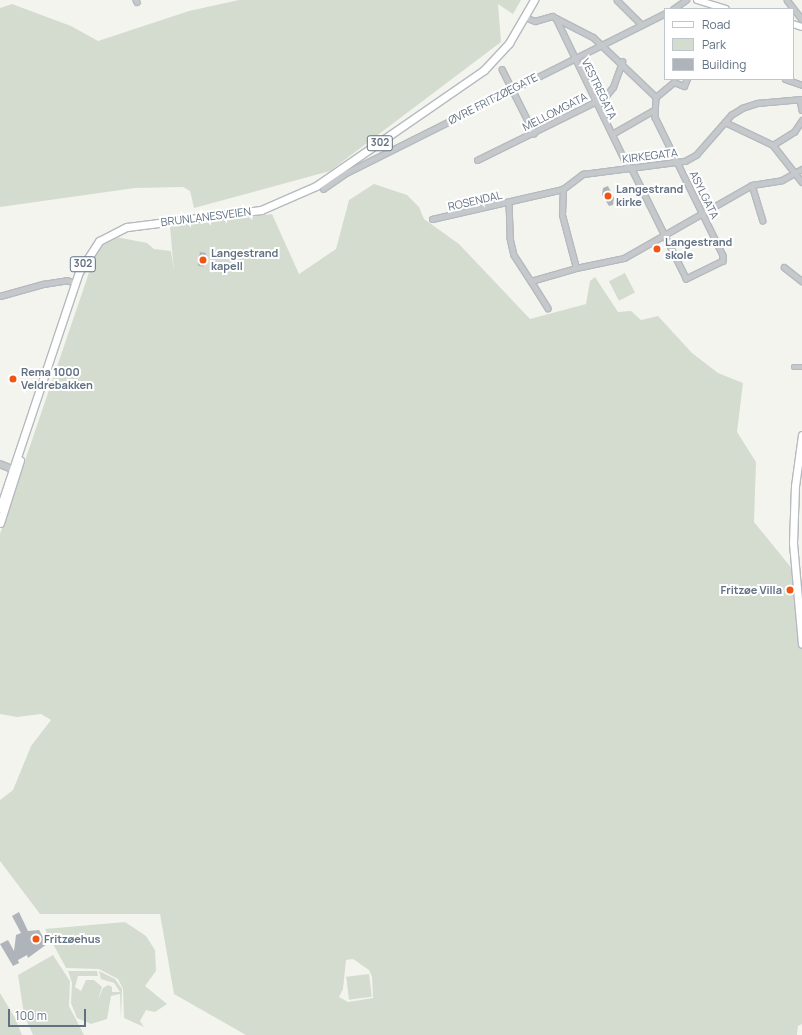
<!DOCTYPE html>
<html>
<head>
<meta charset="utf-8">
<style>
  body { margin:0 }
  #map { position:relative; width:802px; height:1035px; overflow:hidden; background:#f4f4ef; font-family:Manrope,sans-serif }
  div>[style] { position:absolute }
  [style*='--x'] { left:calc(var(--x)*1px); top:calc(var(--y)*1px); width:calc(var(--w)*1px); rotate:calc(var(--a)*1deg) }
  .green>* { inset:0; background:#d4dcd0; transform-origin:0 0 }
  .building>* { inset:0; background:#aeb4ba; transform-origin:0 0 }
  .roads { filter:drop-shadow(1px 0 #b5babf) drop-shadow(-1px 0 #b5babf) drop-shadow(0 1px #b5babf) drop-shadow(0 -1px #b5babf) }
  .minor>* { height:4.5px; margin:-2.25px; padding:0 2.25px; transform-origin:2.25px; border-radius:2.25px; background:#c6c9cc }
  .tertiary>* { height:5.5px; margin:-2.75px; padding:0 2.75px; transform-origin:2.75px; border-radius:2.75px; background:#c6c9cc }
  .secondary>* { height:6px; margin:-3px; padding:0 3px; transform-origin:3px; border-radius:3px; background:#fff }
  .primary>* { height:7px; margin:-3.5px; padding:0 3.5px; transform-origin:3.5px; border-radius:3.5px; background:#fff }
  .dots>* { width:11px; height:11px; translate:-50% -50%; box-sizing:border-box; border:2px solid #fff; border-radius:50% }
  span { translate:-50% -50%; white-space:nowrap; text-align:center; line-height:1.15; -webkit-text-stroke:4px #fff; paint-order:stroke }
  .shield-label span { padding:1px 3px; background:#fff; border:1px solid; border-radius:3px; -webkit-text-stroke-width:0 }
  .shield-label { font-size:10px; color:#617183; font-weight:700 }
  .street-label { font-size:11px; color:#617183 }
  .poi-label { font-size:11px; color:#617183; font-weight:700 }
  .left { translate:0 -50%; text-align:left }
  .right { translate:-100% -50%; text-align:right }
  .legend { position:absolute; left:664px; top:8px; width:130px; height:72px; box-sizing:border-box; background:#fff; border:1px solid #c0c6cd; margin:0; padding:5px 7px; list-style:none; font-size:12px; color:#617183 }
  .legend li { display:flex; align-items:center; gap:8px; height:20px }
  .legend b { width:20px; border:1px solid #c0c6cd }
  .scale { position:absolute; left:8px; top:1009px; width:78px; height:18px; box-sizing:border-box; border:2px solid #617183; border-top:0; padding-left:5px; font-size:12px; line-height:14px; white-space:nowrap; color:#617183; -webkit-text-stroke:3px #fff; paint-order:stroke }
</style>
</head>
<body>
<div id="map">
  <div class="green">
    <div style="clip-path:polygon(239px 0,521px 0,513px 14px,498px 4px,501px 42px,330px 171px,194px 208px,190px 191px,183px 187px,135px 188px,0 207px,0 8px,12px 4px,71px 26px,98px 41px,189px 11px)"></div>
    <div style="clip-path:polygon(evenodd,374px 184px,407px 195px,419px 207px,424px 219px,459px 244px,530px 319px,586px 304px,590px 281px,595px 277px,618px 312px,631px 311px,641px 320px,658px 316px,692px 353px,718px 373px,743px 383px,737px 432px,756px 462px,754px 522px,802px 581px,802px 1024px,798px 1026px,797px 1035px,246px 1035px,174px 994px,160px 914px,40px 914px,0 861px,0 800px,13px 790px,31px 746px,51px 720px,41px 714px,17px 717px,0 714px,0 534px,95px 255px,106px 242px,116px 237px,147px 243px,154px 249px,171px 251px,174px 271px,170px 227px,272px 214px,299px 274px,336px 249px,349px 200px,374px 184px,353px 959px,369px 970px,372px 977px,373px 998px,348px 1002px,339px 997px,343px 989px,346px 960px,353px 959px)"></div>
    <div style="left:625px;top:273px;width:22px;height:18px;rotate:63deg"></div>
    <div style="clip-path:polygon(125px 922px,146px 936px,155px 950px,156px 971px,145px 986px,167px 1004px,155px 1012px,146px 1010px,140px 1021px,144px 1027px,124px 1018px,123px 989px,118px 979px,99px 969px,66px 968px,45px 929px)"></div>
    <div style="clip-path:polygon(53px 955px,70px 981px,69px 1006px,84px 1035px,33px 1035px,24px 1015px,18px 975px)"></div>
    <div style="clip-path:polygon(68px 971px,97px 971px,98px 976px,78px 976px,75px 987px,81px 991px,86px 980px,94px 980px,102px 987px,98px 1000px,103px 988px,108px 985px,112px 987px,112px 992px,120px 992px,114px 983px,101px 979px,99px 971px,115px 979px,122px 989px,121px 1020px,120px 994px,111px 996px,107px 1019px,91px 1024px,77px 1018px,71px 1003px,72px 983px)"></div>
    <div style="left:369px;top:974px;width:23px;height:23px;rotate:83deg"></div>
    <div style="clip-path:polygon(0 993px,15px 1018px,22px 1035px,0 1035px)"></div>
  </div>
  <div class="building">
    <div style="clip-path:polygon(608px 186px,614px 198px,613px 205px,609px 206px,602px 195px,603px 188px)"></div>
    <div style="left:200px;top:252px;width:6px;height:14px;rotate:9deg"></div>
    <div style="clip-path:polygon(19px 912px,28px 931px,39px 930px,47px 944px,28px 958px,27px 955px,18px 960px,19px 963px,13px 966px,0 944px,8px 940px,14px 951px,16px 935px,21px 933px,12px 916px)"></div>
  </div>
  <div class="roads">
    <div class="minor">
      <div style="--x:136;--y:0;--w:2;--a:63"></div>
      <div style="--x:617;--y:0;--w:34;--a:45"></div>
      <div style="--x:787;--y:0;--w:24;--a:52"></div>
      <div style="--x:673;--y:9;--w:16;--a:-35"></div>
      <div style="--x:525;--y:17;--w:11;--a:22"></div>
      <div style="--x:535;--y:21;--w:18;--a:-16"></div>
      <div style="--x:552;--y:16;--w:46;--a:27.1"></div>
      <div style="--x:593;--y:37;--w:87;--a:43.6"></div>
      <div style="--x:656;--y:97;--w:20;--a:93"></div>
      <div style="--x:655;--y:117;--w:154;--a:63.8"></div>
      <div style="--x:723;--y:255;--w:6;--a:90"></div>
      <div style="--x:723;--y:261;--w:41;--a:154.1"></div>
      <div style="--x:686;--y:279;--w:124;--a:-116.4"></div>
      <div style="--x:556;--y:18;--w:165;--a:64.2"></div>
      <div style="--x:502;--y:69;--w:72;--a:63.4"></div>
      <div style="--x:785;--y:79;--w:18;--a:19"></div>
      <div style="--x:656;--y:97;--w:23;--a:-40"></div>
      <div style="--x:674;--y:82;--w:11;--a:22"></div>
      <div style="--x:684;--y:86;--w:8;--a:-67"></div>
      <div style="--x:800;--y:99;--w:11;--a:80"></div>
      <div style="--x:725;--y:122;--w:53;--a:25.6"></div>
      <div style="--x:773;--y:145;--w:47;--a:51.9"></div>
      <div style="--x:612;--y:134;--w:48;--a:-29.7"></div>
      <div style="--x:773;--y:145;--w:25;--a:-32"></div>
      <div style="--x:794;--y:132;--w:14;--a:-56"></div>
      <div style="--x:477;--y:160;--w:143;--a:-26.2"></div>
      <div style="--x:605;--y:97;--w:13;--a:-51"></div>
      <div style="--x:613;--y:87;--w:27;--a:-70"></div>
      <div style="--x:752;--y:185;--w:37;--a:73"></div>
      <div style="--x:323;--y:189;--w:28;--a:-35"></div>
      <div style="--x:346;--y:173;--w:357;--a:-26.6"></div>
      <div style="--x:509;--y:202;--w:36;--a:88"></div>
      <div style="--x:510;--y:238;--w:17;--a:77"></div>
      <div style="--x:514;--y:255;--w:31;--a:57"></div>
      <div style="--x:531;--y:281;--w:47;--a:-16.1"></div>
      <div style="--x:576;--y:268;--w:55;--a:-104.8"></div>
      <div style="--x:562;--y:215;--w:26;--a:-88"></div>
      <div style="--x:432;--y:219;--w:134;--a:-12.9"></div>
      <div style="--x:563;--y:189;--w:25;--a:-37"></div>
      <div style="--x:583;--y:174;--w:103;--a:-7.3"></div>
      <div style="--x:685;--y:161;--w:13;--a:-29"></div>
      <div style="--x:696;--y:155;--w:53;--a:-48.8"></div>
      <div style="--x:731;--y:115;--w:13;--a:-32"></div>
      <div style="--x:742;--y:108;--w:16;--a:-18"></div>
      <div style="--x:757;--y:103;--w:45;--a:-5.1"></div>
      <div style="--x:784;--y:267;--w:23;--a:38"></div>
      <div style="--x:576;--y:268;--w:49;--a:-11.8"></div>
      <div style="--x:624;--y:258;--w:147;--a:-29.7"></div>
      <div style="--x:752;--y:185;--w:30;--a:-9"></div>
      <div style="--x:782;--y:180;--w:23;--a:-29"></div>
      <div style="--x:531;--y:281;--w:32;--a:58"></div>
      <div style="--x:0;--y:296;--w:45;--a:-15.6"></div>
      <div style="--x:43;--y:284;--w:24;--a:-9"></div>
      <div style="--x:67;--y:280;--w:9;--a:21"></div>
      <div style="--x:794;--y:367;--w:8;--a:0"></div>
    </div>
    <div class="tertiary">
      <div style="--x:0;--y:464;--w:18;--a:22"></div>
    </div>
    <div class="secondary">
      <div style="--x:697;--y:0;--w:30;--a:17"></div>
      <div style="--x:793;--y:24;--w:9;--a:18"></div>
    </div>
    <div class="primary">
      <div style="--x:802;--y:435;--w:51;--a:97.8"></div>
      <div style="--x:795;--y:486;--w:57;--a:92"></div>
      <div style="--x:793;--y:543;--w:101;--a:84.9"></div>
      <div style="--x:0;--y:508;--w:249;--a:-71.5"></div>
      <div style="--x:79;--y:272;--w:37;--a:-57"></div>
      <div style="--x:99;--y:241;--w:31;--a:-27"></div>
      <div style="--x:127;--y:227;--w:135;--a:-7.2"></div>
      <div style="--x:261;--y:210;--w:60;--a:-23.6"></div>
      <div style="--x:316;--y:186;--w:204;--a:-34.6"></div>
      <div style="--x:484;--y:70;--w:37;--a:-47"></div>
      <div style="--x:509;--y:43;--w:50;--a:-59.8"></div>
      <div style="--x:0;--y:523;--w:66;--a:-72.4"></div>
    </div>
  </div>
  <div class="dots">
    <div style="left:608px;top:196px;background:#f05514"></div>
    <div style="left:657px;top:249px;background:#f05514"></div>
    <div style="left:203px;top:260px;background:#f05514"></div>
    <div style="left:13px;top:379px;background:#f05514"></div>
    <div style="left:790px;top:590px;background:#f05514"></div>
    <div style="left:36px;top:939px;background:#f05514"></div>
  </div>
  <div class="shield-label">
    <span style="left:380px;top:143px">302</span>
    <span style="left:83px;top:264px">302</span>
  </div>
  <div class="street-label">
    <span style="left:599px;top:89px;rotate:64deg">VESTREGATA</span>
    <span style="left:493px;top:99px;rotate:-27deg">ØVRE FRITZØEGATE</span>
    <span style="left:555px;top:112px;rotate:-27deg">MELLOMGATA</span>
    <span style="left:650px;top:156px;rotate:-7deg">KIRKEGATA</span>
    <span style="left:704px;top:195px;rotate:64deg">ASYLGATA</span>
    <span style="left:475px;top:201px;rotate:-13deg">ROSENDAL</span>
    <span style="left:206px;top:217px;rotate:-7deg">BRUNLANESVEIEN</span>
  </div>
  <div class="poi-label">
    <span class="left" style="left:616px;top:196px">Langestrand<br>kirke</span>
    <span class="left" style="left:665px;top:249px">Langestrand<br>skole</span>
    <span class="left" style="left:211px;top:260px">Langestrand<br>kapell</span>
    <span class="left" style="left:21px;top:379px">Rema 1000<br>Veldrebakken</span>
    <span class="right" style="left:782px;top:590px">Fritzøe Villa</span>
    <span class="left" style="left:44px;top:939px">Fritzøehus</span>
  </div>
  <ul class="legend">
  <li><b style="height:5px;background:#fff"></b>Road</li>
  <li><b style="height:11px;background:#d4dcd0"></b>Park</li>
  <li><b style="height:11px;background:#aeb4ba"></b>Building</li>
  </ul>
  <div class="scale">100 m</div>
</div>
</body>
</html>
